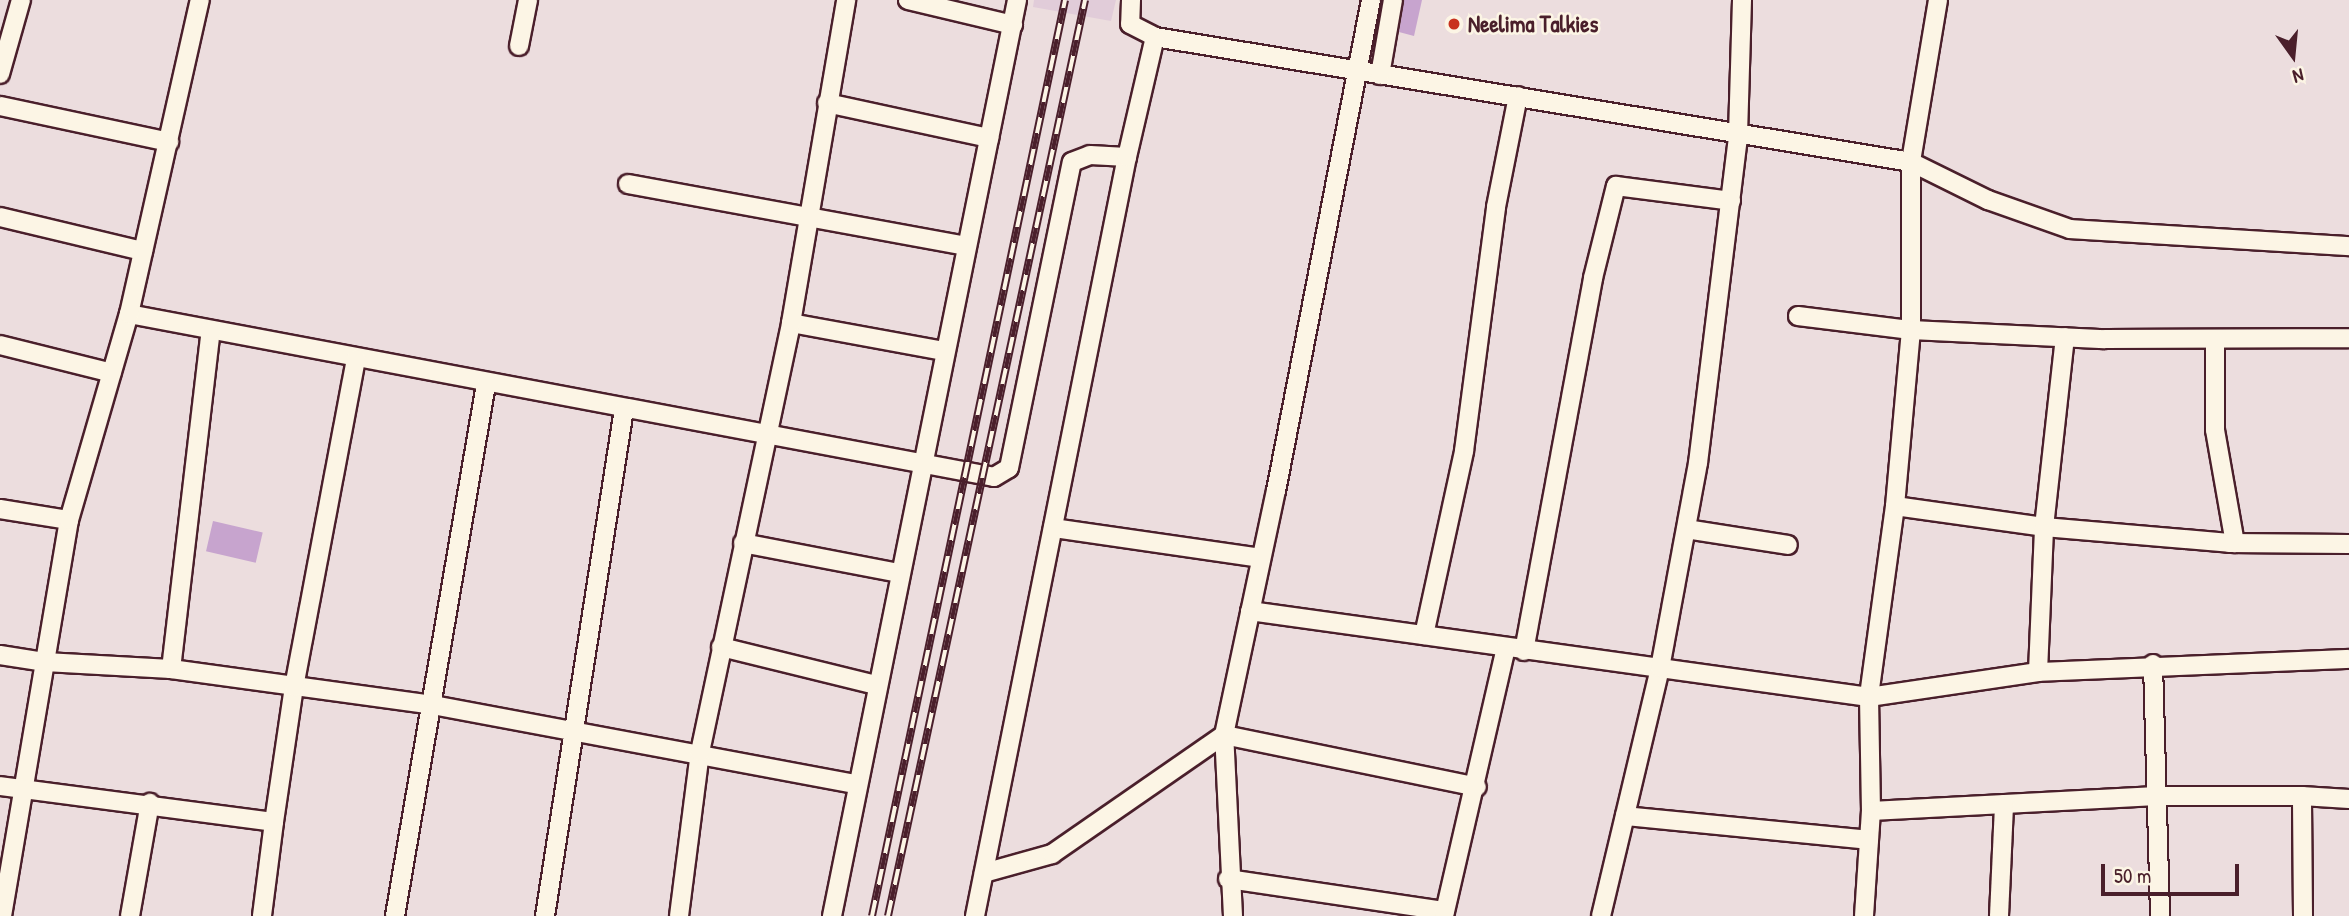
<!DOCTYPE html>
<html>
<head>
<meta charset="utf-8">
<style>
  body { margin:0 }
  #map { position:relative; width:2349px; height:916px; overflow:hidden; background:#ecddde; font-family:"Patrick Hand",sans-serif }
  div>[style] { position:absolute }
  [style*='--x'] { left:calc(var(--x)*1px); top:calc(var(--y)*1px); width:calc(var(--w)*1px); rotate:calc(var(--a)*1deg) }
  .built>* { inset:0; background:#e1ccd9 }
  .building>* { inset:0; background:#c7a4ce; transform-origin:0 0 }
  .roads { filter:drop-shadow(2px 0 #4a1f2b) drop-shadow(-2px 0 #4a1f2b) drop-shadow(0 2px #4a1f2b) drop-shadow(0 -2px #4a1f2b) }
  .minor>* { height:18px; margin:-9px; padding:0 9px; transform-origin:9px; border-radius:9px; background:#fcf5e5 }
  .rail>* { height:8px; margin-top:-4px; transform-origin:0; background:repeating-linear-gradient(90deg,#fcf5e5 0 16px,#4a1f2b 0 32px); box-sizing:border-box; border-block:2px solid #4a1f2b }
  .dots>* { width:19px; height:19px; translate:-50% -50%; box-sizing:border-box; border:4px solid #fcf5e5; border-radius:50% }
  span { translate:-50% -50%; white-space:nowrap; text-align:center; line-height:1.15; -webkit-text-stroke:5px #fcf5e5; paint-order:stroke }
  .poi-label { font-size:23px; color:#4a1f2b; font-weight:700 }
  .left { translate:0 -50%; text-align:left }
  .north { position:absolute; left:2258px; top:21px; width:70px; height:70px; -webkit-text-stroke:5px #fcf5e5; paint-order:stroke; rotate:165deg; font-size:19px; font-weight:700; line-height:28px; text-align:center; color:#4a1f2b }
  .north::after { content:''; display:block; margin:auto; width:24px; height:32px; background:#4a1f2b; clip-path:polygon(50% 0,100% 100%,50% 72%,0 100%) }
  .scale { position:absolute; left:2101px; top:864px; width:138px; height:32px; box-sizing:border-box; border:4px solid #4a1f2b; border-top:0; padding-left:9px; font-size:21px; line-height:24px; white-space:nowrap; color:#4a1f2b; -webkit-text-stroke:5px #fcf5e5; paint-order:stroke }
</style>
</head>
<body>
<div id="map">
  <div class="built">
    <div style="clip-path:polygon(1034px 0,1116px 0,1111px 21px,1033px 7px)"></div>
  </div>
  <div class="building">
    <div style="clip-path:polygon(1404px 0,1422px 0,1414px 36px,1399px 32px)"></div>
    <div style="left:213px;top:521px;width:51px;height:31px;rotate:13deg"></div>
  </div>
  <div class="roads">
    <div class="minor">
      <div style="--x:908;--y:0;--w:108;--a:13.4"></div>
      <div style="--x:1131;--y:0;--w:24;--a:92"></div>
      <div style="--x:1130;--y:24;--w:28;--a:27"></div>
      <div style="--x:1155;--y:37;--w:766;--a:9.39"></div>
      <div style="--x:1911;--y:162;--w:86;--a:26.3"></div>
      <div style="--x:1988;--y:200;--w:87;--a:19.5"></div>
      <div style="--x:2070;--y:229;--w:280;--a:3.5"></div>
      <div style="--x:1938;--y:0;--w:164;--a:99.5"></div>
      <div style="--x:1911;--y:162;--w:168;--a:90"></div>
      <div style="--x:1911;--y:330;--w:177;--a:95.2"></div>
      <div style="--x:1895;--y:506;--w:193;--a:97.8"></div>
      <div style="--x:1869;--y:697;--w:114;--a:89"></div>
      <div style="--x:1871;--y:811;--w:286;--a:-3"></div>
      <div style="--x:2157;--y:796;--w:145;--a:0"></div>
      <div style="--x:519;--y:46;--w:47;--a:-78.9"></div>
      <div style="--x:0;--y:74;--w:77;--a:-74.2"></div>
      <div style="--x:1380;--y:75;--w:76;--a:-80.2"></div>
      <div style="--x:827;--y:103;--w:166;--a:12.2"></div>
      <div style="--x:0;--y:106;--w:173;--a:12"></div>
      <div style="--x:628;--y:184;--w:344;--a:10.4"></div>
      <div style="--x:0;--y:217;--w:147;--a:13.4"></div>
      <div style="--x:129;--y:314;--w:880;--a:10.67"></div>
      <div style="--x:994;--y:477;--w:17;--a:-31"></div>
      <div style="--x:1009;--y:468;--w:312;--a:-78.4"></div>
      <div style="--x:1072;--y:162;--w:19;--a:-21"></div>
      <div style="--x:1090;--y:155;--w:37;--a:3"></div>
      <div style="--x:1798;--y:316;--w:114;--a:7.1"></div>
      <div style="--x:1911;--y:330;--w:194;--a:2.7"></div>
      <div style="--x:2105;--y:339;--w:244;--a:-0.2"></div>
      <div style="--x:791;--y:323;--w:156;--a:10.4"></div>
      <div style="--x:2215;--y:339;--w:91;--a:90"></div>
      <div style="--x:2215;--y:430;--w:115;--a:80"></div>
      <div style="--x:0;--y:345;--w:115;--a:14"></div>
      <div style="--x:1895;--y:506;--w:150;--a:8"></div>
      <div style="--x:2044;--y:527;--w:186;--a:4.9"></div>
      <div style="--x:2229;--y:543;--w:120;--a:0.5"></div>
      <div style="--x:0;--y:509;--w:70;--a:9.1"></div>
      <div style="--x:69;--y:520;--w:402;--a:99.6"></div>
      <div style="--x:69;--y:520;--w:215;--a:-73.8"></div>
      <div style="--x:129;--y:314;--w:322;--a:-77.3"></div>
      <div style="--x:1053;--y:528;--w:210;--a:8.2"></div>
      <div style="--x:1686;--y:529;--w:103;--a:8.9"></div>
      <div style="--x:743;--y:543;--w:159;--a:10.9"></div>
      <div style="--x:1250;--y:611;--w:625;--a:7.91"></div>
      <div style="--x:1869;--y:697;--w:171;--a:-8.4"></div>
      <div style="--x:2038;--y:672;--w:311;--a:-2.4"></div>
      <div style="--x:1424;--y:635;--w:188;--a:-77.7"></div>
      <div style="--x:1464;--y:451;--w:246;--a:-82.5"></div>
      <div style="--x:1496;--y:207;--w:113;--a:-78.8"></div>
      <div style="--x:721;--y:647;--w:160;--a:13.8"></div>
      <div style="--x:1524;--y:651;--w:379;--a:-79.5"></div>
      <div style="--x:1593;--y:278;--w:95;--a:-76"></div>
      <div style="--x:1616;--y:186;--w:116;--a:7.4"></div>
      <div style="--x:0;--y:655;--w:46;--a:8.8"></div>
      <div style="--x:45;--y:662;--w:126;--a:3.2"></div>
      <div style="--x:171;--y:669;--w:264;--a:7.8"></div>
      <div style="--x:433;--y:705;--w:429;--a:10.6"></div>
      <div style="--x:2153;--y:664;--w:252;--a:88.4"></div>
      <div style="--x:171;--y:669;--w:341;--a:-83.3"></div>
      <div style="--x:2038;--y:672;--w:145;--a:-87.6"></div>
      <div style="--x:2044;--y:527;--w:191;--a:-83.7"></div>
      <div style="--x:0;--y:786;--w:276;--a:7.5"></div>
      <div style="--x:274;--y:822;--w:95;--a:97.3"></div>
      <div style="--x:1625;--y:816;--w:245;--a:5.6"></div>
      <div style="--x:274;--y:822;--w:136;--a:-81.6"></div>
      <div style="--x:294;--y:687;--w:334;--a:-79.3"></div>
      <div style="--x:984;--y:873;--w:71;--a:-15.6"></div>
      <div style="--x:1052;--y:854;--w:209;--a:-34.7"></div>
      <div style="--x:1224;--y:735;--w:258;--a:11.6"></div>
      <div style="--x:1228;--y:879;--w:219;--a:8.4"></div>
      <div style="--x:130;--y:916;--w:115;--a:-80"></div>
      <div style="--x:395;--y:916;--w:540;--a:-80.29"></div>
      <div style="--x:545;--y:916;--w:513;--a:-81.14"></div>
      <div style="--x:679;--y:916;--w:165;--a:-82.7"></div>
      <div style="--x:700;--y:752;--w:439;--a:-78"></div>
      <div style="--x:791;--y:323;--w:328;--a:-80.3"></div>
      <div style="--x:832;--y:916;--w:934;--a:-78.58"></div>
      <div style="--x:975;--y:916;--w:774;--a:-78.68"></div>
      <div style="--x:1127;--y:157;--w:123;--a:-76.9"></div>
      <div style="--x:1233;--y:916;--w:181;--a:-92.8"></div>
      <div style="--x:1224;--y:735;--w:249;--a:-78"></div>
      <div style="--x:1276;--y:491;--w:500;--a:-79.05"></div>
      <div style="--x:1444;--y:916;--w:275;--a:-77"></div>
      <div style="--x:1601;--y:916;--w:255;--a:-76.6"></div>
      <div style="--x:1660;--y:668;--w:208;--a:-79.5"></div>
      <div style="--x:1698;--y:463;--w:330;--a:-83"></div>
      <div style="--x:1738;--y:135;--w:135;--a:-88.3"></div>
      <div style="--x:1864;--y:916;--w:105;--a:-86.2"></div>
      <div style="--x:1999;--y:916;--w:112;--a:-87.4"></div>
      <div style="--x:2303;--y:916;--w:120;--a:-90.5"></div>
      <div style="--x:2302;--y:796;--w:47;--a:3.7"></div>
    </div>
  </div>
  <div class="rail">
    <div style="--x:872;--y:916;--w:936;--a:-78.1"></div>
    <div style="--x:888;--y:916;--w:937;--a:-77.86"></div>
  </div>
  <div class="dots">
    <div style="left:1454px;top:24px;background:#c8321e"></div>
  </div>
  <div class="poi-label">
    <span class="left" style="left:1468px;top:24px">Neelima Talkies</span>
  </div>
  <div class="north">N</div>
  <div class="scale">50 m</div>
</div>
</body>
</html>
